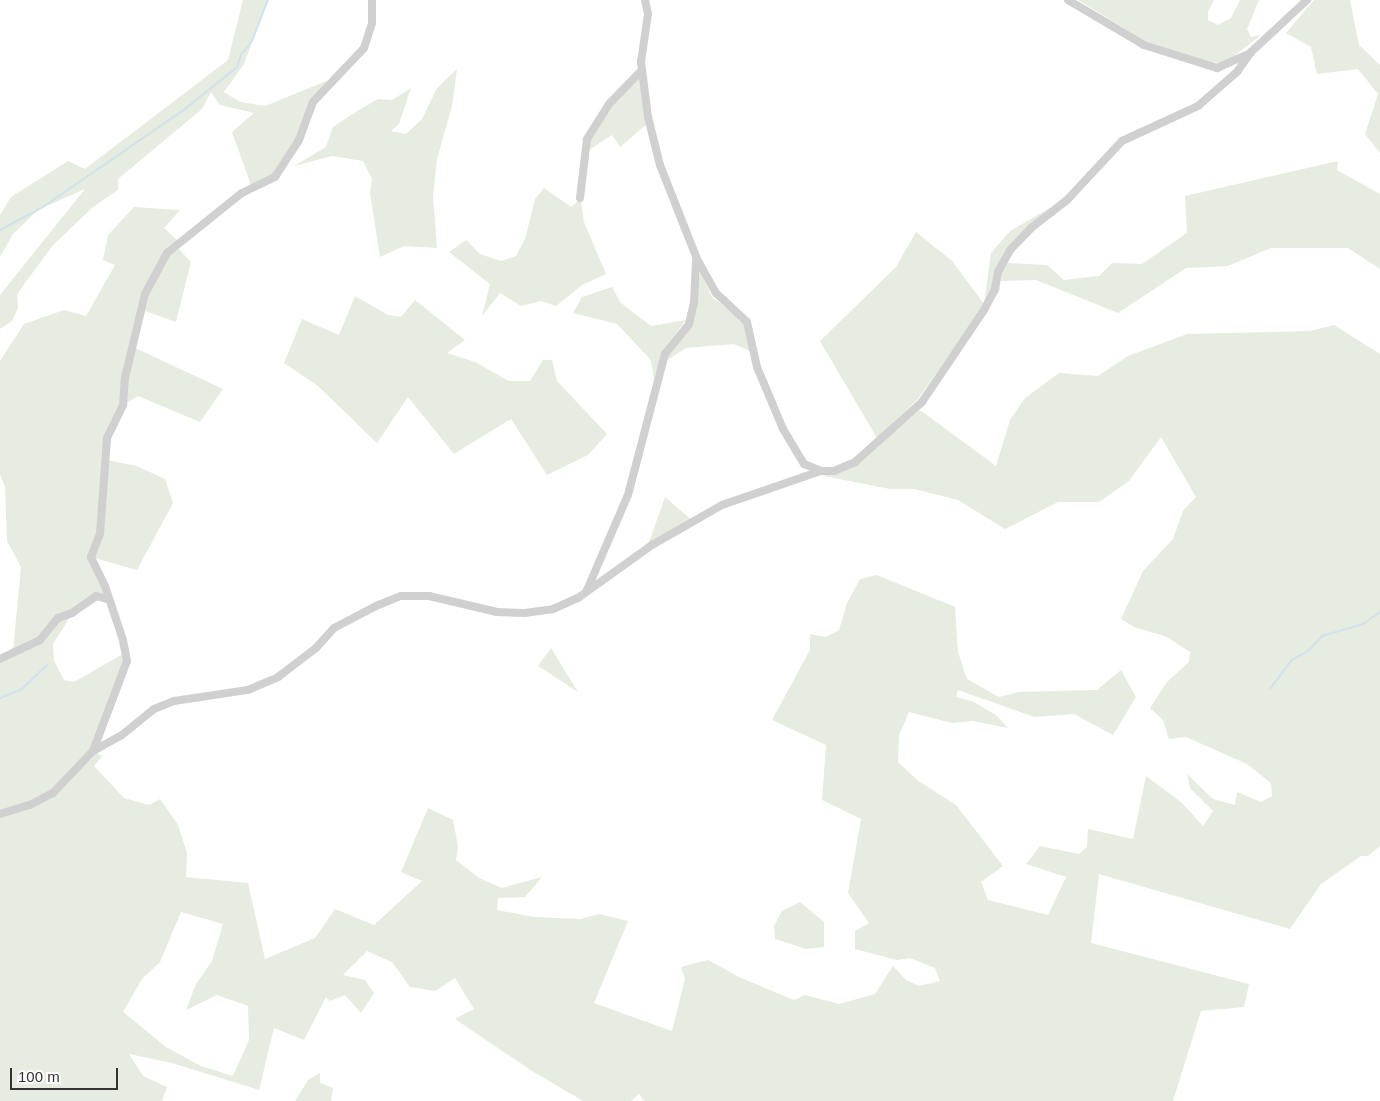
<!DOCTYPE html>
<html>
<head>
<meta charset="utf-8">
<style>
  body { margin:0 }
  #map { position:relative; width:1380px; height:1101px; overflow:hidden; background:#fff; font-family:Arial,sans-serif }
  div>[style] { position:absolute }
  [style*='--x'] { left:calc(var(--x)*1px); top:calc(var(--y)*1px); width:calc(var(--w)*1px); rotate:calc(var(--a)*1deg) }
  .green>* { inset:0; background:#e6ecdf }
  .stream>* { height:2px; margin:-1px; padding:0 1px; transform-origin:1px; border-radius:1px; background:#cfe2ee }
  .minor>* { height:8px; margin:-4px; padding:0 4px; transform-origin:4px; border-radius:4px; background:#d0d0d0 }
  span { translate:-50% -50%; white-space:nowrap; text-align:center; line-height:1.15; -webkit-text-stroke:5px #fff; paint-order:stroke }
  .scale { position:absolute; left:10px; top:1068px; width:108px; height:22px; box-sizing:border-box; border:2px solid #333; border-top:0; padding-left:6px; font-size:15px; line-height:18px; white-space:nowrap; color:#333; -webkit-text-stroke:4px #fff; paint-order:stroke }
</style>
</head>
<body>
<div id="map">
  <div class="green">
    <div style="clip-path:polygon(243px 0,268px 0,244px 64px,224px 92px,240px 102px,265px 106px,339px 76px,313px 102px,299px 140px,275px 177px,252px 188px,232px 132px,254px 113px,220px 105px,211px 92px,202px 109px,118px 179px,118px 190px,93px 207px,53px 245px,17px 294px,18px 308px,12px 321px,0 329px,0 295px,85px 189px,38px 210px,13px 234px,0 257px,0 215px,11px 197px,68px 161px,85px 169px,228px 60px)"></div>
    <div style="clip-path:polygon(1078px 0,1214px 0,1208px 11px,1208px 20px,1218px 25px,1231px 18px,1240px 0,1259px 0,1247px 29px,1251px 37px,1261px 35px,1225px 63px,1210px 62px,1145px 41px)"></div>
    <div style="clip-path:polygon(1314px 0,1350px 0,1359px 45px,1380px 65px,1380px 153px,1365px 134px,1378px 94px,1358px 69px,1317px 74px,1311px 47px,1286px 33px)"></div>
    <div style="clip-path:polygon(457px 69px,452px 106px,437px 159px,433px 196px,437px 248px,404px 246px,380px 257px,370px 193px,372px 179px,363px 161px,332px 156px,294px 166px,326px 147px,333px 127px,354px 113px,378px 99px,392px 100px,411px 88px,399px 124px,391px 131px,406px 134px,422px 119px,437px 88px)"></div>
    <div style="clip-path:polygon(640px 76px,646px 125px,620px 147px,612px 135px,589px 150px,591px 140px,611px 107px)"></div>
    <div style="clip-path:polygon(1338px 161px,1337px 170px,1380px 194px,1380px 269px,1348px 248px,1271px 248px,1228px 266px,1186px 268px,1118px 313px,1036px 280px,1001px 281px,1002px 272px,1008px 263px,1047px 265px,1064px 280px,1099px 276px,1112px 263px,1142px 264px,1187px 233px,1185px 196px)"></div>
    <div style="clip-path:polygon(544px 188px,571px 207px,579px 200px,581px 202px,584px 222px,606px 274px,582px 285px,556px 306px,541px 301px,521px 306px,500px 293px,482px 316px,490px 284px,449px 252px,466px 240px,480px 254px,501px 261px,516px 256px,525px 239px,535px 199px)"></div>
    <div style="clip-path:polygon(134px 207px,180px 210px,164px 228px,178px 241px,164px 250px,141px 295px,122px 377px,133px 347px,223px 389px,200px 422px,138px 396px,123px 405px,107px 438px,106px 460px,137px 466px,165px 479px,173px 503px,137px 570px,91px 557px,105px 597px,96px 594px,37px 638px,13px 650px,21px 567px,7px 541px,5px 487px,0 474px,0 361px,24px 324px,64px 310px,86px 316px,115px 265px,103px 260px,108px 235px)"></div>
    <div style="clip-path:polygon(1048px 209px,1007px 248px,985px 304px,918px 399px,877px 438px,820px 341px,896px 267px,916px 232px,952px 261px,984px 304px,991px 253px,1010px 231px)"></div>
    <div style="clip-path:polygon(179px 249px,191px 262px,176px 322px,145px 311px,149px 295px,168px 256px)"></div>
    <div style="clip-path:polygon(700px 272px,712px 297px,745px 323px,752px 352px,734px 344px,686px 348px,666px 361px,696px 303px)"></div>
    <div style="clip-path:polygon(612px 287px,621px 303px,651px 326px,686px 320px,662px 353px,654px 380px,651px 360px,617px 324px,573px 313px,582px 297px)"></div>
    <div style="clip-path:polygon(355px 296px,388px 315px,401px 317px,415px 300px,465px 340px,447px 353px,475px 362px,509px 381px,530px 381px,543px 360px,552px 360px,557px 381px,607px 434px,588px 455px,547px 475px,511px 419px,454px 454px,408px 397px,377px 443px,318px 386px,284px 363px,302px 319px,339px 335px)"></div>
    <div style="clip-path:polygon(evenodd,1334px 325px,1380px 354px,1380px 846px,1368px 856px,1361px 856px,1321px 884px,1290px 929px,1099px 874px,1091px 943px,1249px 984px,1244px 1007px,1201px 1011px,1173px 1101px,644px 1101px,639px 1094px,631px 1101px,583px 1101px,532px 1071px,455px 1019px,474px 1009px,455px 978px,435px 991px,410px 987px,392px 962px,367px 951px,343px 975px,365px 980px,374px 993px,361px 1013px,345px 995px,330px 1001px,326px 997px,304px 1040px,274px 1028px,259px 1090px,172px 1063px,129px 1054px,143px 1076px,167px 1087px,162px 1101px,0 1101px,0 817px,30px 809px,61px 790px,97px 753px,102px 756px,94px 766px,124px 798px,149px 805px,160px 799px,178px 825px,187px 853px,186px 877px,248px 883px,265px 959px,315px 938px,335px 909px,374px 925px,422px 881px,401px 872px,428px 808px,453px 820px,458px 846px,456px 860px,479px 878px,502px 888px,542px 877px,525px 897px,498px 898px,497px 910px,535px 917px,581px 919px,599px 914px,628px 921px,594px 1003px,672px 1031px,685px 979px,681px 967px,708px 960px,741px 978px,794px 1000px,805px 995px,839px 1004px,875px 994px,893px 966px,906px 980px,919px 986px,940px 981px,935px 968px,910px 958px,897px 960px,855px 949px,855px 931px,869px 923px,848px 893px,861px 819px,822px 800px,826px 745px,772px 720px,810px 650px,810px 634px,826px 637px,839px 630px,847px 603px,860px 579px,877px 575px,955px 607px,958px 652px,967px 679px,999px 697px,1019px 692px,1097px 690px,1121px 670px,1136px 697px,1113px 735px,1074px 714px,1034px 717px,958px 690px,956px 697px,972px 701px,996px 715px,1008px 728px,973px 721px,952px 723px,909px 712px,899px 735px,898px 762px,917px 780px,956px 805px,1003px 866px,981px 882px,988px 900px,1048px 915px,1066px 877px,1026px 864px,1040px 846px,1079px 854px,1087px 847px,1088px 829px,1133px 839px,1146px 776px,1182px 803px,1203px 826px,1213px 811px,1190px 788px,1187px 774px,1213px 799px,1235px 805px,1237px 792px,1261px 802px,1272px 796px,1271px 783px,1247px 764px,1186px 737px,1169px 739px,1163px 720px,1150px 708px,1167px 682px,1189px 662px,1190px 652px,1165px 636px,1136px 628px,1121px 619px,1143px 571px,1173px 539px,1183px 511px,1196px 497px,1161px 437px,1129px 481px,1099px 502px,1058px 502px,1005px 529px,958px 500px,914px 489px,890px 489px,824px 476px,856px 464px,920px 410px,996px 466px,1010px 420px,1025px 398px,1059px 373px,1098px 376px,1128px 356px,1187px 334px,1310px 331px,1334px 325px,181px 912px,223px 924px,212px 961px,196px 984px,186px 1010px,217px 995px,248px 1006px,249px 1040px,233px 1076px,201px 1066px,166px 1047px,123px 1012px,142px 979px,160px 962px,181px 912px)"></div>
    <div style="clip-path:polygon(665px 497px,694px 522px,647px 548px)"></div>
    <div style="clip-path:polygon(70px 617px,53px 644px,54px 661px,64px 680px,74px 682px,123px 654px,124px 661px,91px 751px,52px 790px,28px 803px,0 812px,0 662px,14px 656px,60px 620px)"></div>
    <div style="clip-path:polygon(551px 648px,578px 692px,538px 666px)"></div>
    <div style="clip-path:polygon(800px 902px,824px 922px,824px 947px,806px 949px,775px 939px,774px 926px,782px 911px)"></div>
    <div style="clip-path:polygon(320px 1073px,320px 1083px,333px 1088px,331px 1101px,295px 1101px,308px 1080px)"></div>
  </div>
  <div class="stream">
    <div style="--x:0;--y:230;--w:49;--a:-28.1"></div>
    <div style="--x:43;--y:207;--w:173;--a:-34.6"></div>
    <div style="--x:185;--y:109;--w:67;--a:-38.9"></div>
    <div style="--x:237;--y:67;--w:13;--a:-72"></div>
    <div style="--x:241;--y:55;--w:18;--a:-52"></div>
    <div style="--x:252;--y:41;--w:44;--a:-68.7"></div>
    <div style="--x:1270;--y:689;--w:36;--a:-53"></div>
    <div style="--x:1292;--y:660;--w:20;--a:-30"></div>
    <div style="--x:1309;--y:650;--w:19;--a:-47"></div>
    <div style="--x:1322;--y:636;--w:43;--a:-16.3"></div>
    <div style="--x:1363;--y:624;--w:21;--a:-35"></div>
    <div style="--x:0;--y:698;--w:24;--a:-22"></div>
    <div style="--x:22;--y:689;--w:35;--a:-44"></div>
  </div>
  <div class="minor">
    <div style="--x:645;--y:0;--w:14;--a:78"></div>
    <div style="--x:648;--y:14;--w:49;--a:98.3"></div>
    <div style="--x:641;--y:62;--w:55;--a:82.7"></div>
    <div style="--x:648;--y:117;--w:49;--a:76"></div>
    <div style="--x:660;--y:165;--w:101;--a:68.5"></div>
    <div style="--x:697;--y:259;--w:39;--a:61"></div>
    <div style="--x:716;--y:293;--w:42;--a:43.1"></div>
    <div style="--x:747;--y:322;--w:46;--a:77.5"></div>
    <div style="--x:757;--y:367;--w:67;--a:67.2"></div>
    <div style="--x:783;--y:429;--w:41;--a:59"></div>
    <div style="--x:804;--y:464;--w:18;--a:22"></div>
    <div style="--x:821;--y:471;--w:13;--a:0"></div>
    <div style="--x:834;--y:471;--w:23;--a:-23"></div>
    <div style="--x:855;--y:462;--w:90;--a:-41.8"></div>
    <div style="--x:922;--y:402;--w:111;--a:-56"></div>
    <div style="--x:984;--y:310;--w:24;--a:-62"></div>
    <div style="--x:995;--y:289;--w:17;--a:-80"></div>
    <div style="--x:998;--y:272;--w:26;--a:-61"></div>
    <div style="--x:1011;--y:249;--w:29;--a:-46"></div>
    <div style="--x:1031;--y:228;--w:46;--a:-37.9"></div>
    <div style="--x:1067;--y:200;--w:81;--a:-47"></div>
    <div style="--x:1122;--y:141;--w:84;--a:-24.7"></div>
    <div style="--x:1198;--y:106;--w:52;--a:-41.1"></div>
    <div style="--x:1237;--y:72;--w:24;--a:-55"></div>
    <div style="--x:1068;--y:0;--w:88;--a:30.6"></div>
    <div style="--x:1144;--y:45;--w:77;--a:17.5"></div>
    <div style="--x:1217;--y:68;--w:36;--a:-24"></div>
    <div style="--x:1250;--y:53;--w:78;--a:-42.9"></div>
    <div style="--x:580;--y:198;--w:59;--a:-83.2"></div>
    <div style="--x:587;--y:139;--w:41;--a:-57.8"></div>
    <div style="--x:609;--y:104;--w:47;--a:-45.9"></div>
    <div style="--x:587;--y:590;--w:103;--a:-66.7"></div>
    <div style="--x:628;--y:495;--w:146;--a:-75.3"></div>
    <div style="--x:665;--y:354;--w:38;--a:-51"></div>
    <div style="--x:689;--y:324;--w:22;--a:-77"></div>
    <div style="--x:694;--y:303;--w:43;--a:-87.3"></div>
    <div style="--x:0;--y:659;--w:44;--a:-25.4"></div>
    <div style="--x:40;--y:640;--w:28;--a:-51"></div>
    <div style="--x:58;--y:618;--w:15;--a:-20"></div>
    <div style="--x:72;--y:613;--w:29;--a:-35"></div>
    <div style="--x:96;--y:596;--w:11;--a:15"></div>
    <div style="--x:93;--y:751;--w:96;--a:-69.3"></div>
    <div style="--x:127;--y:661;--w:21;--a:-101"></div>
    <div style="--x:123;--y:640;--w:57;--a:-108.4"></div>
    <div style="--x:105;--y:586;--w:32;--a:-116"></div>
    <div style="--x:91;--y:557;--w:25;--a:-69"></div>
    <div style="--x:100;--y:534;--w:96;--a:-85.8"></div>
    <div style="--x:107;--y:438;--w:37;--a:-64"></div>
    <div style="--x:123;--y:405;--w:27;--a:-86"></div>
    <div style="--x:125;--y:378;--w:86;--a:-76.6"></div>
    <div style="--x:145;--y:294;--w:47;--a:-61.8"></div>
    <div style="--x:167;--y:253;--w:96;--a:-38.7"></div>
    <div style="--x:242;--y:193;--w:37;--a:-26"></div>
    <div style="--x:275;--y:177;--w:44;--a:-57"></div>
    <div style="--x:299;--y:140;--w:40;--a:-69.8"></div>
    <div style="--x:313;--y:102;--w:74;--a:-46.6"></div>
    <div style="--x:364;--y:48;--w:26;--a:-72"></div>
    <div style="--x:372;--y:23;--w:23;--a:-90"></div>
    <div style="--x:0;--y:814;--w:31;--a:-17"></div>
    <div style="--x:30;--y:805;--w:26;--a:-28"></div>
    <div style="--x:53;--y:793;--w:58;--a:-46.4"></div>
    <div style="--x:93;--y:751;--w:33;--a:-29"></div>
    <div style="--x:122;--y:735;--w:41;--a:-39.1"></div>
    <div style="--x:154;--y:709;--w:22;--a:-22"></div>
    <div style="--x:174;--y:701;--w:75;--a:-8.5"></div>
    <div style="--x:248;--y:690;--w:33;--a:-23"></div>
    <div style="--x:278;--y:677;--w:48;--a:-37.3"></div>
    <div style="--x:316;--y:648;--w:27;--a:-48"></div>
    <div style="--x:334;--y:628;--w:47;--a:-27.6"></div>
    <div style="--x:376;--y:606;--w:27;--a:-22"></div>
    <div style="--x:401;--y:596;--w:28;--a:0"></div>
    <div style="--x:429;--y:596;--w:70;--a:13.2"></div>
    <div style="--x:497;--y:612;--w:28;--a:2"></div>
    <div style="--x:525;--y:613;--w:28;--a:-8"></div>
    <div style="--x:553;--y:609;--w:27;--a:-24"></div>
    <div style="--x:578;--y:598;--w:91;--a:-35.6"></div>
    <div style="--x:652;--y:545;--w:81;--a:-29.7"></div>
    <div style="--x:722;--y:505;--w:105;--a:-19"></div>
  </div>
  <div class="scale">100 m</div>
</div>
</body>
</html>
